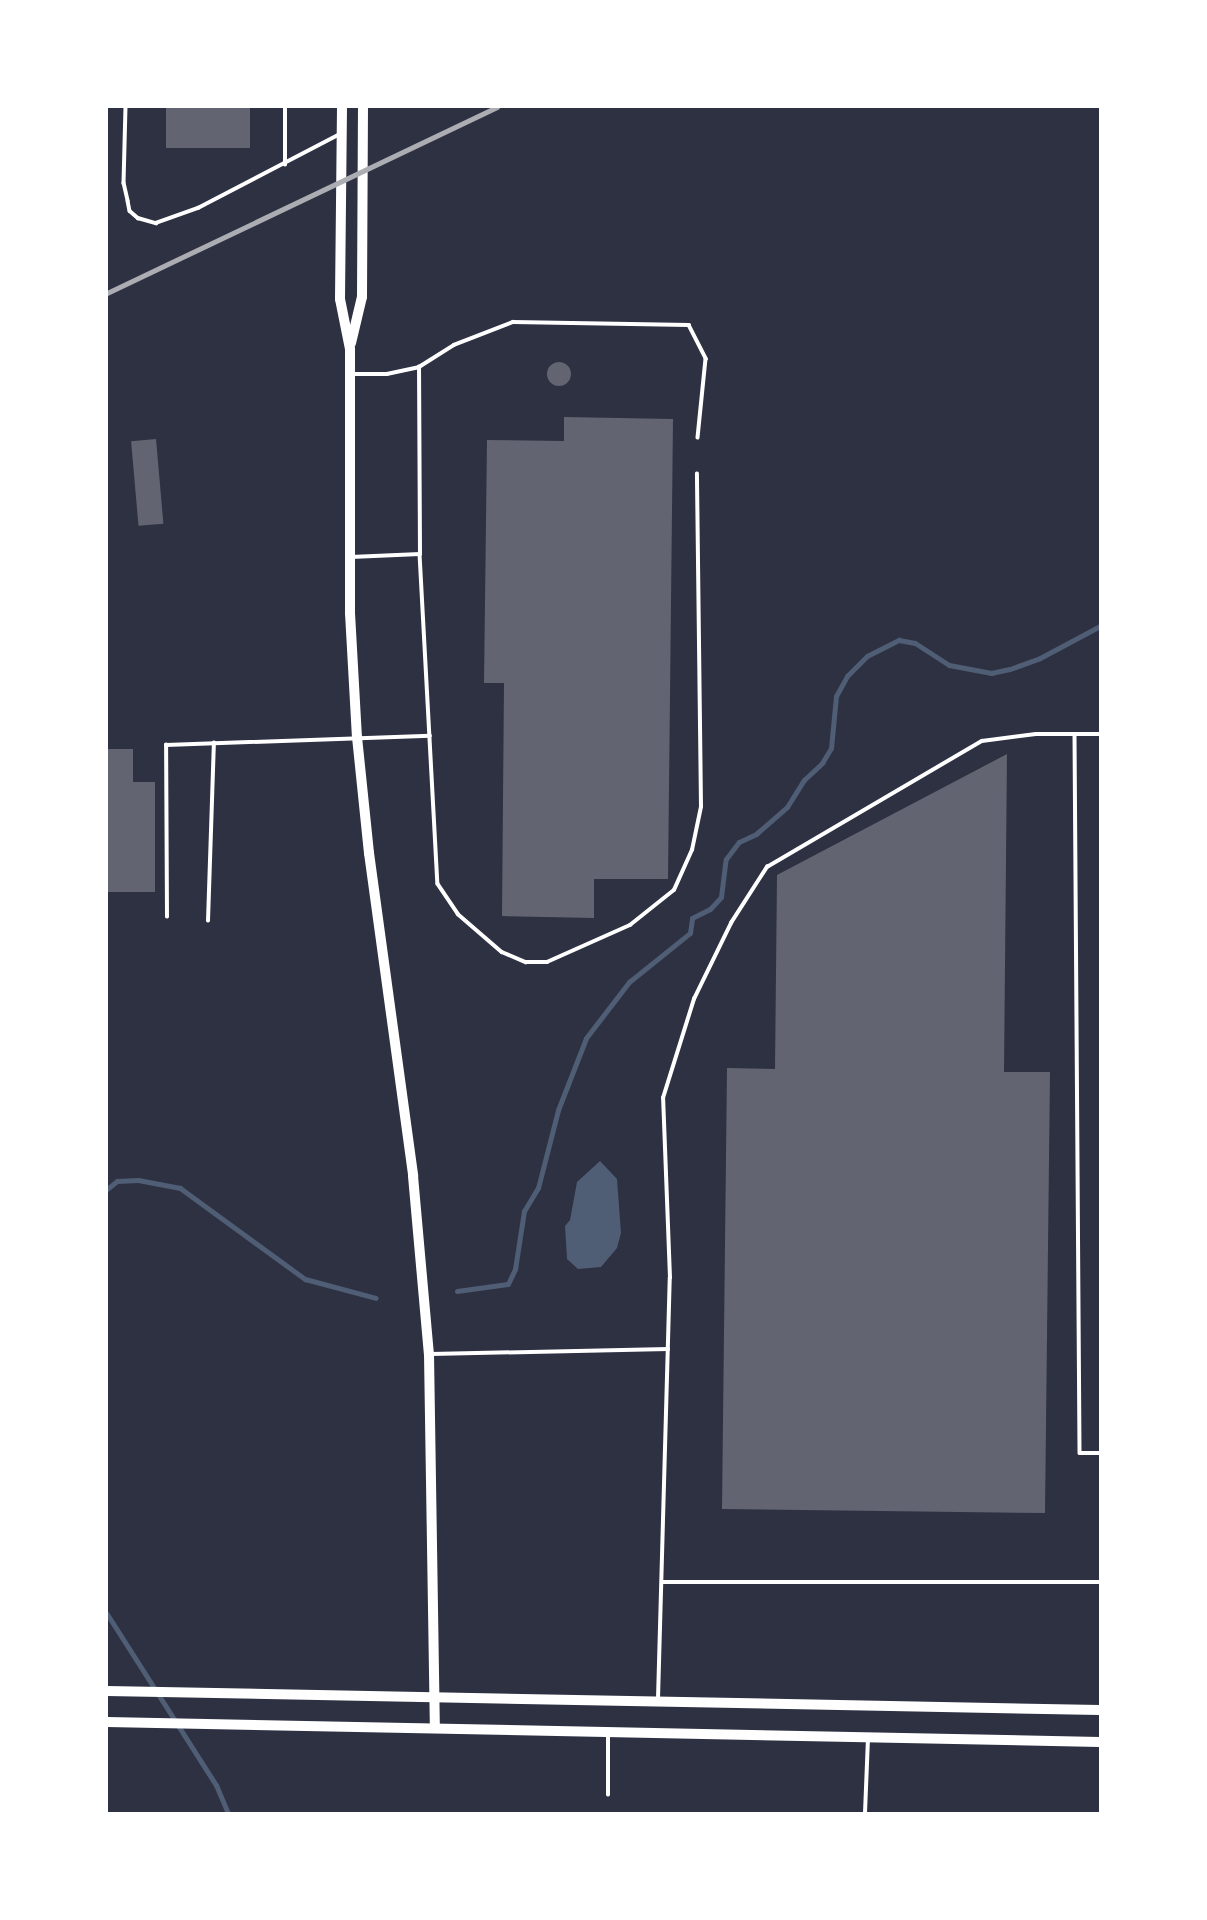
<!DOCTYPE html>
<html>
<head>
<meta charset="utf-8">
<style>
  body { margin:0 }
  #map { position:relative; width:1207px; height:1920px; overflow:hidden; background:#2d3142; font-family:"Fira Sans",sans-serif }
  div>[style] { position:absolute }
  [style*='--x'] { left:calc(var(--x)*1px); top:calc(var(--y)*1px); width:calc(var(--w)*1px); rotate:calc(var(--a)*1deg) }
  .water>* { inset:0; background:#4f5d75 }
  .stream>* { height:5px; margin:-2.5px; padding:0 2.5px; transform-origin:2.5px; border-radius:2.5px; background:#4f5d75 }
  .building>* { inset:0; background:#626471; transform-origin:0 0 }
  .round { border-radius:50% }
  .service>* { height:3.5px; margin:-1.75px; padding:0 1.75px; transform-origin:1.75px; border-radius:1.75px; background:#fff }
  .primary>* { height:10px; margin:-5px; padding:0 5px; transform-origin:5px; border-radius:5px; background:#fff }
  .rail>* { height:5px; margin:-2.5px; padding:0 2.5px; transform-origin:2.5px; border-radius:2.5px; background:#abadb3 }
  span { translate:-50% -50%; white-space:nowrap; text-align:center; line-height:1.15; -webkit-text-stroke:7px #fff; paint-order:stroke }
  .frame { position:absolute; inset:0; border:108px solid #fff; pointer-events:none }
</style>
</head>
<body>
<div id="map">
  <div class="water">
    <div style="clip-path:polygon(600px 1161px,617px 1179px,621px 1233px,617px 1248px,601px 1267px,578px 1269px,567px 1259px,565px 1226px,570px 1220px,577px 1182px)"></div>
  </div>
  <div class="stream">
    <div style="--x:107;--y:1189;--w:13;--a:-39"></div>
    <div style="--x:117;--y:1181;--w:21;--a:-3"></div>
    <div style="--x:138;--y:1180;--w:43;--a:10.8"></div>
    <div style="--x:180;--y:1188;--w:155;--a:36.1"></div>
    <div style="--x:305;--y:1279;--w:73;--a:15"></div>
    <div style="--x:457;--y:1291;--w:51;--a:-7.8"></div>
    <div style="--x:508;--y:1284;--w:17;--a:-65"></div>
    <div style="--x:515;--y:1269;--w:59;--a:-81.2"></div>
    <div style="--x:524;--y:1211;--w:27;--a:-59"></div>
    <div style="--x:538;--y:1188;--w:81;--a:-75.6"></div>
    <div style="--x:558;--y:1110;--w:77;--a:-68.7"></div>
    <div style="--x:586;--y:1038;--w:71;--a:-52.5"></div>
    <div style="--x:629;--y:982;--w:78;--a:-38.8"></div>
    <div style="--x:690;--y:933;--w:15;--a:-82"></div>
    <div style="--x:692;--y:918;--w:20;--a:-27"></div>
    <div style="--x:710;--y:909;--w:16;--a:-47"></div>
    <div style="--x:721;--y:897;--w:38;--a:-83"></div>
    <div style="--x:726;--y:859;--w:21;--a:-53"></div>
    <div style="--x:739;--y:842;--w:19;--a:-25"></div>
    <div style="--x:756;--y:834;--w:41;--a:-41.1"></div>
    <div style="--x:787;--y:807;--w:32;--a:-58"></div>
    <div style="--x:804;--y:780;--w:25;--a:-43"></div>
    <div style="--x:822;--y:763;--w:17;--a:-59"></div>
    <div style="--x:831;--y:748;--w:52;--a:-84.5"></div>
    <div style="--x:836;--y:696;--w:23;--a:-61"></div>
    <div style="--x:847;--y:676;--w:28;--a:-45"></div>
    <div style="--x:867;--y:656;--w:36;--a:-27"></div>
    <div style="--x:899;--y:640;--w:16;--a:11"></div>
    <div style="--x:915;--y:643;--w:40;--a:32.9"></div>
    <div style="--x:949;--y:665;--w:43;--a:10.8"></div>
    <div style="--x:991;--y:673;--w:19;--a:-12"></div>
    <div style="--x:1010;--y:669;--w:32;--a:-20"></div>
    <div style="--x:1040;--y:658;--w:68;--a:-28.1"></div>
    <div style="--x:107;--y:1614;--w:203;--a:57.5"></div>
    <div style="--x:216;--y:1785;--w:30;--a:67"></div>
  </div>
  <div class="building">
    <div style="left:166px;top:107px;width:84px;height:41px"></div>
    <div class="round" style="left:547px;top:362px;width:24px;height:24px"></div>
    <div style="clip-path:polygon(564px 417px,673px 419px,668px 879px,594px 879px,594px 918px,502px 916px,504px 683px,484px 683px,487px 440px,564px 441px)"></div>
    <div style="left:156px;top:439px;width:85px;height:25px;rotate:85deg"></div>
    <div style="clip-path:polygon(107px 749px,133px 749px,133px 782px,155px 782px,155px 892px,107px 892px)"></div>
    <div style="clip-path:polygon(1007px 754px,1004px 1072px,1050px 1072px,1045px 1513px,722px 1509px,727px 1068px,775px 1069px,777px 875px)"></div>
  </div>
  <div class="service">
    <div style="--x:126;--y:107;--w:76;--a:91.5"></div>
    <div style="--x:124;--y:183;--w:18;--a:77"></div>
    <div style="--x:128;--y:201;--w:10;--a:79"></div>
    <div style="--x:130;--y:211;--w:11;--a:41"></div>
    <div style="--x:138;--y:218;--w:19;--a:16"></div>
    <div style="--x:156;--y:223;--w:45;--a:-19.7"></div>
    <div style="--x:198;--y:208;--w:158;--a:-27.5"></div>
    <div style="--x:285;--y:165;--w:58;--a:-90"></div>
    <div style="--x:352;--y:374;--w:35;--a:0"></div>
    <div style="--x:387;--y:374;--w:33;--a:-12"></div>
    <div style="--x:419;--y:367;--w:41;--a:-32.2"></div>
    <div style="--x:454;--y:345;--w:63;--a:-21.3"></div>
    <div style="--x:513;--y:322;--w:176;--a:1"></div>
    <div style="--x:689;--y:325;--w:38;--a:63"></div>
    <div style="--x:706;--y:359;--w:79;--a:95.8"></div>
    <div style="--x:420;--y:554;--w:330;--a:86.9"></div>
    <div style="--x:438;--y:884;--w:36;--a:56"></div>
    <div style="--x:458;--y:914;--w:58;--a:40.8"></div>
    <div style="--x:502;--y:952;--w:26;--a:23"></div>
    <div style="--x:526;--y:962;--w:21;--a:0"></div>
    <div style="--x:547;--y:962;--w:91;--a:-24"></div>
    <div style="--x:630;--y:925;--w:56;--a:-38.5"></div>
    <div style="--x:674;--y:890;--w:44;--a:-65.8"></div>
    <div style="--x:692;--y:850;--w:44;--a:-78.2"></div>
    <div style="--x:701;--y:807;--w:333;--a:-90.7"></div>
    <div style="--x:351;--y:557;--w:69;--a:-2.5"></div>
    <div style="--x:420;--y:554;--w:187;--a:-90.3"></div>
    <div style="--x:1075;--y:735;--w:718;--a:89.6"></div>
    <div style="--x:1080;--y:1453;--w:20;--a:0"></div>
    <div style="--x:167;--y:917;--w:172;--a:-90.3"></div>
    <div style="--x:166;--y:745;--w:264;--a:-2"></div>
    <div style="--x:208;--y:921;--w:178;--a:-88.1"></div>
    <div style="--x:431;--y:1354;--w:237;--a:-1.2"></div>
    <div style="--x:662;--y:1582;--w:438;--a:0"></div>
    <div style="--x:658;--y:1699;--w:421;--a:-88.4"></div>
    <div style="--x:670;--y:1278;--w:180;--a:-92.2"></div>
    <div style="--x:663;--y:1098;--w:104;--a:-72.6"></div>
    <div style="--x:694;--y:999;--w:85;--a:-64"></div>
    <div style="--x:731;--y:923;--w:67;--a:-57.3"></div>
    <div style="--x:767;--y:867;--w:249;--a:-30.4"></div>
    <div style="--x:982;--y:741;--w:54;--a:-7.4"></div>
    <div style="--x:1036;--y:734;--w:64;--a:0"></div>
    <div style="--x:608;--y:1795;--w:61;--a:-90"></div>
    <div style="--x:865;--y:1813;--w:74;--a:-87.7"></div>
  </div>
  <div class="primary">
    <div style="--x:342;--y:107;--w:192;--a:90.6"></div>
    <div style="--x:340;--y:299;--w:51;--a:78.7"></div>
    <div style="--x:350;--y:349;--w:264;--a:90"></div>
    <div style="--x:350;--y:613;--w:124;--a:86.8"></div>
    <div style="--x:357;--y:737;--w:117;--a:84.1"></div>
    <div style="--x:369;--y:853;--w:326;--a:82.2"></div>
    <div style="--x:413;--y:1176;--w:179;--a:84.9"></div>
    <div style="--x:429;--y:1354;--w:374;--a:89.1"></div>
    <div style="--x:351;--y:343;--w:47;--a:-76.6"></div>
    <div style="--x:362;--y:297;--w:190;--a:-89.7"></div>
    <div style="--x:107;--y:1691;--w:993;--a:1.1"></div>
    <div style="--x:107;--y:1722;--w:993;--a:1.15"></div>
  </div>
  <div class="rail">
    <div style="--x:107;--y:293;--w:432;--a:-25.5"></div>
  </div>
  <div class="frame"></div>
</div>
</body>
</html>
